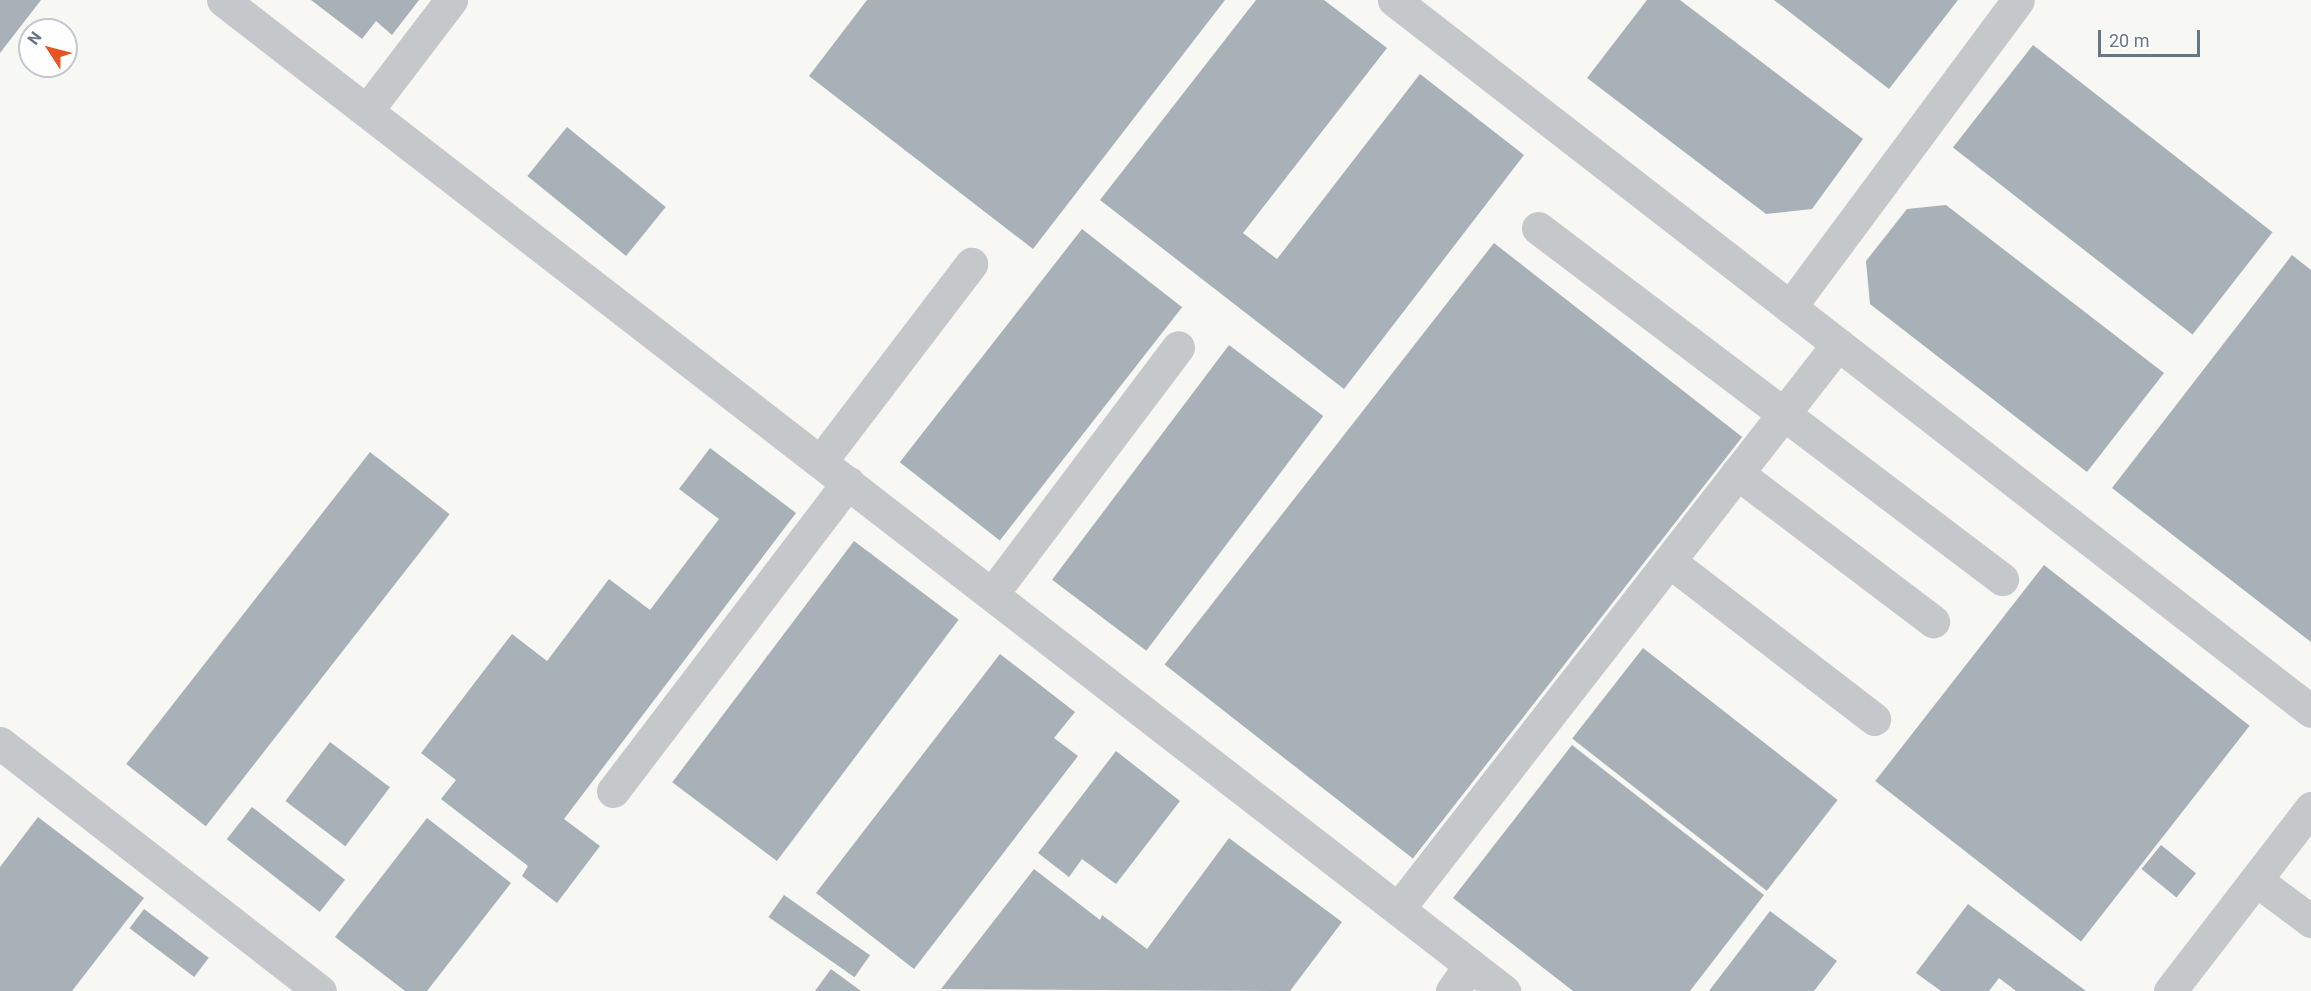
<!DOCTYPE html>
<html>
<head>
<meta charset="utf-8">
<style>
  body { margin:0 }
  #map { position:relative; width:2311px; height:991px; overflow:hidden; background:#f7f7f3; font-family:Roboto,sans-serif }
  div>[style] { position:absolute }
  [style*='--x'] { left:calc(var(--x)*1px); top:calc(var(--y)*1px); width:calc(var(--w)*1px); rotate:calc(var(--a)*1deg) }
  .building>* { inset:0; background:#a8b1b7; transform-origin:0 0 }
  .minor>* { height:33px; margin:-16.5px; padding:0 16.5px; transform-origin:16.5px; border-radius:16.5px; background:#c4c8cb }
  span { translate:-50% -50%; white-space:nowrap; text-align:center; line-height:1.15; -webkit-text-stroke:6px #fff; paint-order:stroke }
  .north { position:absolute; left:18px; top:18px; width:60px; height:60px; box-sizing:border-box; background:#fff; border:2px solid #c1c8ce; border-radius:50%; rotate:306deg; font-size:16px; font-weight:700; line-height:24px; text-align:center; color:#657685 }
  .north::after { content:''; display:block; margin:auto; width:21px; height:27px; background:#e75523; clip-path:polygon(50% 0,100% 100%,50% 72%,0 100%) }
  .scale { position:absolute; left:2098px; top:30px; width:102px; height:27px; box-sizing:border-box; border:3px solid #657685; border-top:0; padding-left:8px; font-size:18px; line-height:21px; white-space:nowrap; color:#657685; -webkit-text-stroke:4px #fff; paint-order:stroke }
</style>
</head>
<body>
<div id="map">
  <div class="building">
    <div style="clip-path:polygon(0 0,41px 0,0 53px)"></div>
    <div style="clip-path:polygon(311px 0,419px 0,392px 35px,376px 21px,362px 39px)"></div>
    <div style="clip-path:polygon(867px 0,1225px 0,1033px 249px,809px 76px)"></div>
    <div style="clip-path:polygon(1256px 0,1324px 0,1387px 48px,1243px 233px,1277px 259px,1420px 74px,1524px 155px,1344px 389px,1100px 200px)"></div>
    <div style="clip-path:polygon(1647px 0,1680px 0,1863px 139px,1812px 209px,1766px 214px,1587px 78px)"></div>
    <div style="clip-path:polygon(1774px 0,1958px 0,1889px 89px)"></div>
    <div style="left:2033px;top:45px;width:304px;height:130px;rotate:38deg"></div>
    <div style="left:567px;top:127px;width:127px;height:63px;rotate:39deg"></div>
    <div style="clip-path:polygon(1946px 205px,2164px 373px,2087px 472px,1870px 304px,1866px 261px,1907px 209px)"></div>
    <div style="left:1082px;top:229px;width:127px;height:296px;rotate:38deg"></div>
    <div style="left:1494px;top:243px;width:315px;height:535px;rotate:38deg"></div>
    <div style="clip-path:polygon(2292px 255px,2311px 270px,2311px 642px,2112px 488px)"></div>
    <div style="left:1229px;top:345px;width:118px;height:294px;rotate:37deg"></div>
    <div style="clip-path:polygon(710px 448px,796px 513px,564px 819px,600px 846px,557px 903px,522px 876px,528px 866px,441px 799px,456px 780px,421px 753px,512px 634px,547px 661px,609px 579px,650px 610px,719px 519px,679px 489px)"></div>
    <div style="left:370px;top:452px;width:101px;height:396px;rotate:38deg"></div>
    <div style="left:854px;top:541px;width:131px;height:302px;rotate:37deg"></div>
    <div style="left:2044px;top:565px;width:261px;height:274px;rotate:38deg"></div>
    <div style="left:1643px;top:648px;width:247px;height:115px;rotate:38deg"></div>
    <div style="clip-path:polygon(1000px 654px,1075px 712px,1054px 738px,1078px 756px,914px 969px,816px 893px)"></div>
    <div style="left:330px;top:742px;width:75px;height:74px;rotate:37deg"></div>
    <div style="clip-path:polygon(1572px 745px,1764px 895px,1690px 991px,1573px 991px,1453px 898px)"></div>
    <div style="clip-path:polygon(1116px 751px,1180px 801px,1116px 884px,1082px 859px,1069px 877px,1038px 853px)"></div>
    <div style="left:252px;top:807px;width:118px;height:41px;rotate:38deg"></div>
    <div style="clip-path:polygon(38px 817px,144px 898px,72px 991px,0 991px,0 867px)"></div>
    <div style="clip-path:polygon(427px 818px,511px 883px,427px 991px,405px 991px,335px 937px)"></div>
    <div style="clip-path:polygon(1229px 838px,1342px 922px,1290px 991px,941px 989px,1034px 869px,1100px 920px,1102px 915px,1147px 949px)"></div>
    <div style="left:2161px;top:845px;width:45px;height:31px;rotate:39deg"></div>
    <div style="left:784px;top:895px;width:105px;height:27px;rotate:35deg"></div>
    <div style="clip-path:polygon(1968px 904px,2086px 991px,2016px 991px,1999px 978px,1989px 991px,1941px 991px,1916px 973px)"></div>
    <div style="left:144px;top:909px;width:81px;height:24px;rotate:37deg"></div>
    <div style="clip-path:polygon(1770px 911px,1837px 961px,1814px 991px,1709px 991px)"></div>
    <div style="clip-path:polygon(831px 969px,861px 991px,815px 991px)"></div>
  </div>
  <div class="minor">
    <div style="--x:223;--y:0;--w:1620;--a:37.73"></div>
    <div style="--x:1394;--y:0;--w:1160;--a:37.79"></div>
    <div style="--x:368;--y:109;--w:137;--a:-52.7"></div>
    <div style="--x:1538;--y:228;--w:582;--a:37.11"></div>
    <div style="--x:1790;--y:307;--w:382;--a:-53.4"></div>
    <div style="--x:821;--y:461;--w:248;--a:-52.7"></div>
    <div style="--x:1737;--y:473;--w:246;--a:37.1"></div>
    <div style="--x:1669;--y:561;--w:259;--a:37.6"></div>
    <div style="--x:992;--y:594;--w:309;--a:-53"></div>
    <div style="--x:0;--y:743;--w:405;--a:37.8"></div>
    <div style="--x:613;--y:791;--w:388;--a:-52.7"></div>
    <div style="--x:2256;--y:880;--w:69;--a:36.7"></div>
    <div style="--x:1398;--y:909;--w:716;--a:-52.09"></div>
    <div style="--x:1452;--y:991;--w:32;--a:-55"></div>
    <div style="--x:2170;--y:991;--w:231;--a:-52.4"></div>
  </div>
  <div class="north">N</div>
  <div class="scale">20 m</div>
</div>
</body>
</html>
